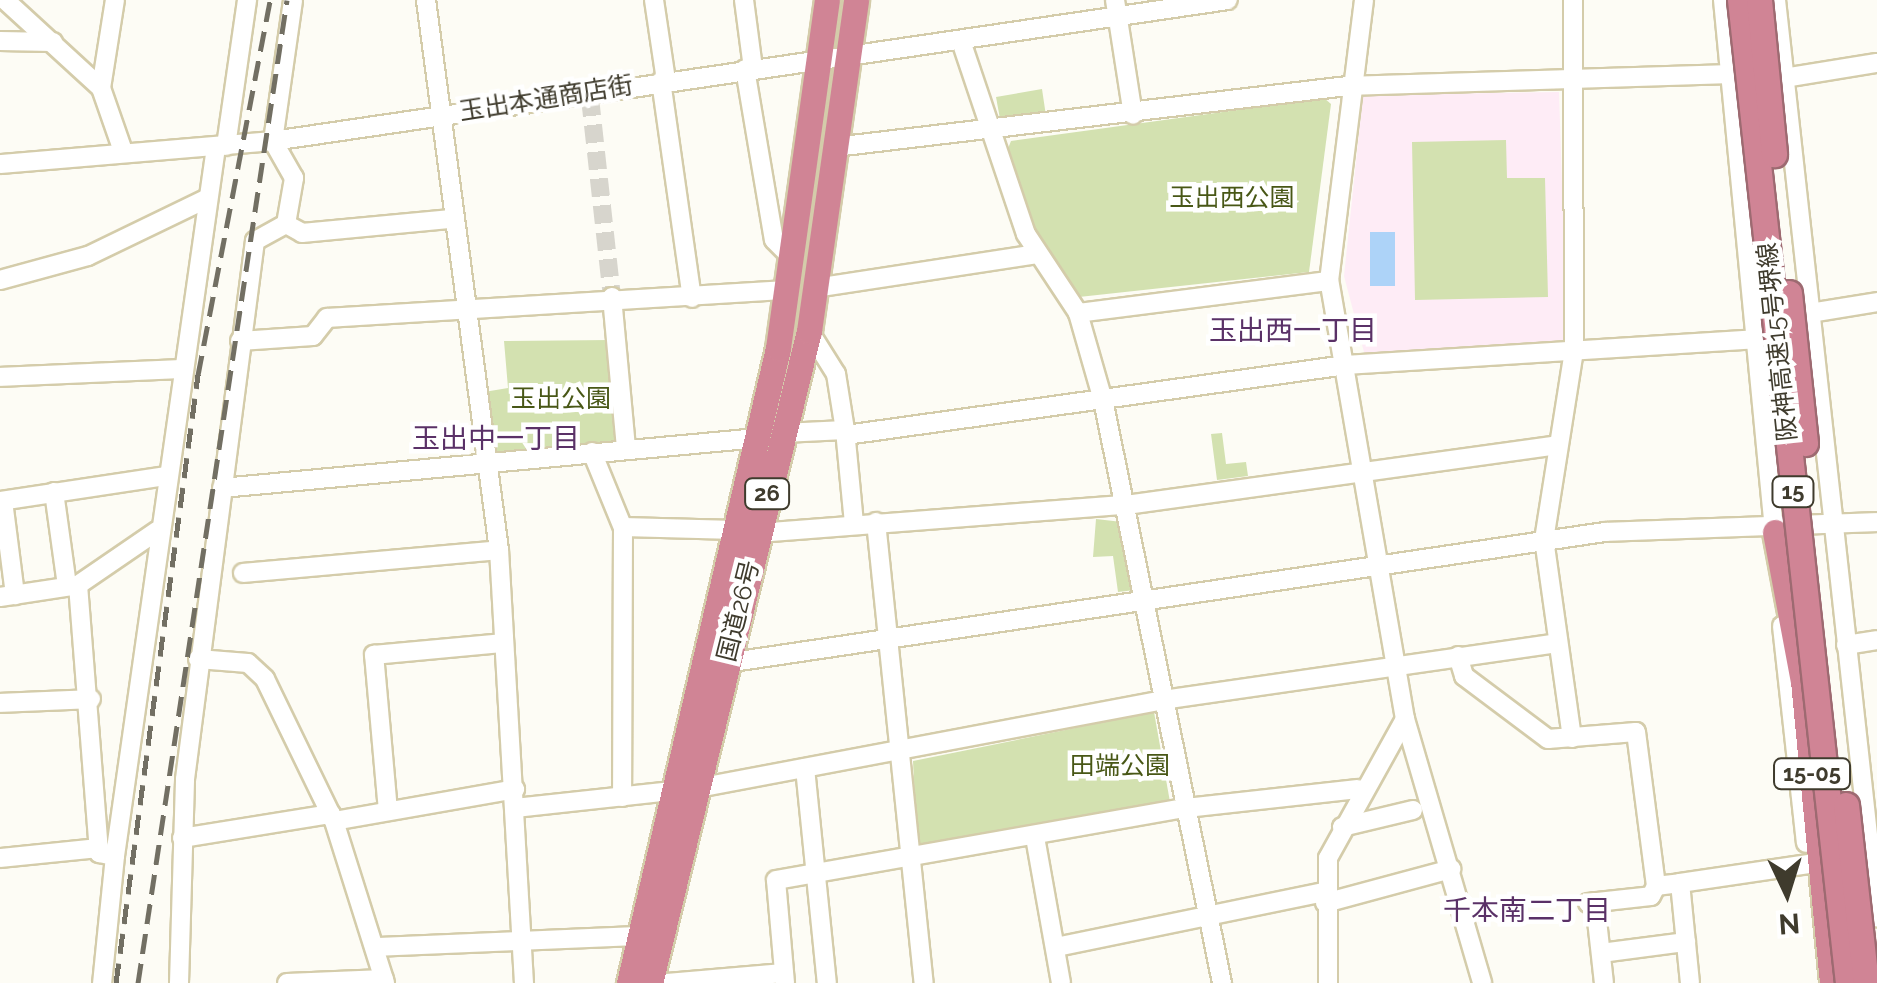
<!DOCTYPE html>
<html>
<head>
<meta charset="utf-8">
<style>
  body { margin:0 }
  #map { position:relative; width:1877px; height:983px; overflow:hidden; background:#fdfcf5; font-family:Raleway,"Noto Sans JP",sans-serif }
  div>[style] { position:absolute }
  [style*='--x'] { left:calc(var(--x)*1px); top:calc(var(--y)*1px); width:calc(var(--w)*1px); rotate:calc(var(--a)*1deg) }
  .education>* { inset:0; background:#feecf6 }
  .green>* { inset:0; background:#d3e1b0 }
  .water>* { inset:0; background:#add3f8; transform-origin:0 0 }
  .minor-tunnel>* { height:18px; margin-top:-9px; transform-origin:0; background:repeating-linear-gradient(90deg,#d7d5cd 0 18px,transparent 0 27px) }
  .roads { filter:drop-shadow(2px 0 #d4ccaa) drop-shadow(-2px 0 #d4ccaa) drop-shadow(0 2px #d4ccaa) drop-shadow(0 -2px #d4ccaa) }
  .minor>* { height:18px; margin:-9px; padding:0 9px; transform-origin:9px; border-radius:9px; background:#fff }
  .highway>* { height:25px; margin:-12.5px; padding:0 12.5px; transform-origin:12.5px; border-radius:12.5px; background:#d08495 }
  .rail>* { height:5px; margin-top:-2.5px; transform-origin:0; background:repeating-linear-gradient(90deg,#726f63 0 20px,transparent 0 30px) }
  .bridges { filter:drop-shadow(2px 0 #9d6a71) drop-shadow(-2px 0 #9d6a71) drop-shadow(0 2px #9d6a71) drop-shadow(0 -2px #9d6a71) }
  .highway-bridge>* { height:25px; margin:-12.5px; padding:0 12.5px; transform-origin:12.5px; border-radius:12.5px; background:#d08495 }
  span { translate:-50% -50%; white-space:nowrap; text-align:center; line-height:1.15; -webkit-text-stroke:9px #fff; paint-order:stroke }
  .shield-label span { padding:2px 8px; background:#fff; border:2px solid; border-radius:8px; -webkit-text-stroke-width:0 }
  .shield-label { font-size:22px; color:#3f3b2d; font-weight:700 }
  .street-label { font-size:25px; color:#3f3b2d }
  .park-label { font-size:25px; color:#485716 }
  .neighbourhood-label { font-size:28px; color:#5a3167 }
  .north { position:absolute; left:1737px; top:843px; width:100px; height:100px; -webkit-text-stroke:8px #fff; paint-order:stroke; rotate:176deg; font-size:28px; font-weight:700; line-height:40px; text-align:center; color:#3f3b2d }
  .north::after { content:''; display:block; margin:auto; width:35px; height:45px; background:#3f3b2d; clip-path:polygon(50% 0,100% 100%,50% 72%,0 100%) }
</style>
</head>
<body>
<div id="map">
  <div class="education">
    <div style="clip-path:polygon(1559px 92px,1567px 337px,1560px 345px,1365px 356px,1344px 276px,1363px 95px)"></div>
  </div>
  <div class="green">
    <div style="clip-path:polygon(1042px 89px,1046px 116px,1000px 119px,996px 97px)"></div>
    <div style="clip-path:polygon(1324px 98px,1331px 104px,1309px 272px,1079px 297px,1038px 240px,1007px 151px,1011px 141px)"></div>
    <div style="clip-path:polygon(1506px 140px,1507px 178px,1545px 178px,1548px 297px,1415px 300px,1412px 142px)"></div>
    <div style="clip-path:polygon(610px 340px,620px 446px,492px 459px,478px 393px,508px 388px,504px 341px)"></div>
    <div style="clip-path:polygon(1222px 433px,1226px 464px,1246px 462px,1248px 476px,1217px 480px,1211px 434px)"></div>
    <div style="clip-path:polygon(1096px 519px,1122px 522px,1135px 590px,1118px 592px,1113px 556px,1093px 557px)"></div>
    <div style="clip-path:polygon(1154px 712px,1170px 802px,927px 850px,917px 844px,913px 761px)"></div>
  </div>
  <div class="water">
    <div style="left:1370px;top:232px;width:25px;height:54px"></div>
  </div>
  <div class="minor-tunnel">
    <div style="--x:590;--y:98;--w:200;--a:83.7"></div>
  </div>
  <div class="roads">
    <div class="minor">
      <div style="--x:5;--y:0;--w:130;--a:42.5"></div>
      <div style="--x:101;--y:88;--w:67;--a:70.8"></div>
      <div style="--x:426;--y:0;--w:555;--a:82.44"></div>
      <div style="--x:499;--y:550;--w:434;--a:86.7"></div>
      <div style="--x:654;--y:0;--w:81;--a:81.5"></div>
      <div style="--x:744;--y:0;--w:69;--a:82.5"></div>
      <div style="--x:1115;--y:0;--w:116;--a:81.1"></div>
      <div style="--x:1723;--y:0;--w:542;--a:84.5"></div>
      <div style="--x:1776;--y:0;--w:923;--a:83.71"></div>
      <div style="--x:0;--y:41;--w:53;--a:1.1"></div>
      <div style="--x:962;--y:44;--w:200;--a:71.4"></div>
      <div style="--x:1026;--y:234;--w:95;--a:56.6"></div>
      <div style="--x:1078;--y:313;--w:91;--a:74"></div>
      <div style="--x:1103;--y:400;--w:595;--a:78.46"></div>
      <div style="--x:745;--y:69;--w:173;--a:80.4"></div>
      <div style="--x:774;--y:240;--w:24;--a:45"></div>
      <div style="--x:1784;--y:78;--w:94;--a:-9.2"></div>
      <div style="--x:661;--y:81;--w:219;--a:81.9"></div>
      <div style="--x:101;--y:88;--w:89;--a:-81"></div>
      <div style="--x:226;--y:146;--w:148;--a:-81.8"></div>
      <div style="--x:835;--y:147;--w:516;--a:-6.79"></div>
      <div style="--x:1347;--y:86;--w:384;--a:-1.8"></div>
      <div style="--x:0;--y:164;--w:274;--a:-4.8"></div>
      <div style="--x:273;--y:141;--w:965;--a:-8.4"></div>
      <div style="--x:286;--y:224;--w:47;--a:-80.1"></div>
      <div style="--x:294;--y:178;--w:43;--a:-119.6"></div>
      <div style="--x:273;--y:141;--w:142;--a:-81.9"></div>
      <div style="--x:0;--y:280;--w:91;--a:-15.3"></div>
      <div style="--x:88;--y:256;--w:133;--a:-25.8"></div>
      <div style="--x:815;--y:288;--w:224;--a:-8.7"></div>
      <div style="--x:612;--y:297;--w:153;--a:84.7"></div>
      <div style="--x:1078;--y:313;--w:253;--a:-7.3"></div>
      <div style="--x:1804;--y:314;--w:74;--a:-9.3"></div>
      <div style="--x:240;--y:341;--w:73;--a:-3.9"></div>
      <div style="--x:313;--y:336;--w:23;--a:-52"></div>
      <div style="--x:327;--y:318;--w:460;--a:-3.5"></div>
      <div style="--x:0;--y:377;--w:184;--a:-2.5"></div>
      <div style="--x:845;--y:430;--w:94;--a:84.5"></div>
      <div style="--x:783;--y:433;--w:62;--a:-2.8"></div>
      <div style="--x:845;--y:430;--w:57;--a:-99.1"></div>
      <div style="--x:836;--y:374;--w:51;--a:-122.1"></div>
      <div style="--x:846;--y:435;--w:505;--a:-7.97"></div>
      <div style="--x:1346;--y:365;--w:417;--a:-3.6"></div>
      <div style="--x:592;--y:452;--w:82;--a:67.8"></div>
      <div style="--x:623;--y:528;--w:269;--a:90.2"></div>
      <div style="--x:222;--y:488;--w:538;--a:-5.33"></div>
      <div style="--x:54;--y:492;--w:95;--a:82.1"></div>
      <div style="--x:0;--y:501;--w:168;--a:-8.6"></div>
      <div style="--x:3;--y:501;--w:95;--a:82.7"></div>
      <div style="--x:876;--y:522;--w:463;--a:84.1"></div>
      <div style="--x:623;--y:527;--w:113;--a:1.5"></div>
      <div style="--x:758;--y:533;--w:369;--a:-4.4"></div>
      <div style="--x:1126;--y:505;--w:436;--a:-7.9"></div>
      <div style="--x:243;--y:573;--w:257;--a:-5.1"></div>
      <div style="--x:78;--y:585;--w:269;--a:85.5"></div>
      <div style="--x:99;--y:853;--w:16;--a:11"></div>
      <div style="--x:115;--y:856;--w:128;--a:95.8"></div>
      <div style="--x:0;--y:597;--w:79;--a:-8.7"></div>
      <div style="--x:78;--y:585;--w:96;--a:-34.4"></div>
      <div style="--x:1782;--y:626;--w:218;--a:83.7"></div>
      <div style="--x:1846;--y:645;--w:31;--a:-9"></div>
      <div style="--x:1458;--y:656;--w:21;--a:73"></div>
      <div style="--x:1464;--y:676;--w:105;--a:36.9"></div>
      <div style="--x:1548;--y:739;--w:88;--a:-4.5"></div>
      <div style="--x:1636;--y:732;--w:155;--a:82.6"></div>
      <div style="--x:1656;--y:886;--w:24;--a:-7"></div>
      <div style="--x:1680;--y:883;--w:100;--a:84.3"></div>
      <div style="--x:198;--y:659;--w:50;--a:4.6"></div>
      <div style="--x:248;--y:663;--w:23;--a:43"></div>
      <div style="--x:265;--y:679;--w:158;--a:64.1"></div>
      <div style="--x:334;--y:821;--w:170;--a:72.5"></div>
      <div style="--x:726;--y:663;--w:889;--a:-8.48"></div>
      <div style="--x:1605;--y:532;--w:272;--a:-2.1"></div>
      <div style="--x:0;--y:703;--w:91;--a:-2.5"></div>
      <div style="--x:1405;--y:719;--w:275;--a:73.7"></div>
      <div style="--x:1572;--y:738;--w:200;--a:-98"></div>
      <div style="--x:1544;--y:540;--w:191;--a:-81"></div>
      <div style="--x:1574;--y:351;--w:351;--a:-90.2"></div>
      <div style="--x:805;--y:768;--w:216;--a:84.2"></div>
      <div style="--x:515;--y:808;--w:184;--a:-6.2"></div>
      <div style="--x:698;--y:788;--w:479;--a:-10.7"></div>
      <div style="--x:1169;--y:699;--w:392;--a:-8.2"></div>
      <div style="--x:388;--y:811;--w:157;--a:-95.1"></div>
      <div style="--x:374;--y:655;--w:130;--a:-5.3"></div>
      <div style="--x:334;--y:821;--w:184;--a:-10"></div>
      <div style="--x:1342;--y:827;--w:73;--a:-13.5"></div>
      <div style="--x:1035;--y:837;--w:148;--a:79.9"></div>
      <div style="--x:182;--y:838;--w:151;--a:-9.2"></div>
      <div style="--x:115;--y:856;--w:716;--a:-81.89"></div>
      <div style="--x:0;--y:858;--w:100;--a:-5.8"></div>
      <div style="--x:1680;--y:883;--w:130;--a:-8.4"></div>
      <div style="--x:1595;--y:902;--w:81;--a:83.7"></div>
      <div style="--x:1325;--y:903;--w:131;--a:-15.1"></div>
      <div style="--x:1588;--y:903;--w:63;--a:-6.3"></div>
      <div style="--x:1651;--y:896;--w:11;--a:-63"></div>
      <div style="--x:376;--y:947;--w:264;--a:-2.4"></div>
      <div style="--x:1056;--y:947;--w:275;--a:-11.6"></div>
      <div style="--x:1601;--y:953;--w:86;--a:-7.4"></div>
      <div style="--x:179;--y:983;--w:204;--a:-88.3"></div>
      <div style="--x:185;--y:779;--w:543;--a:-82.59"></div>
      <div style="--x:255;--y:241;--w:35;--a:-29"></div>
      <div style="--x:286;--y:224;--w:18;--a:29"></div>
      <div style="--x:302;--y:233;--w:150;--a:-5.4"></div>
      <div style="--x:287;--y:983;--w:97;--a:-2.4"></div>
      <div style="--x:667;--y:983;--w:117;--a:-4.9"></div>
      <div style="--x:785;--y:983;--w:103;--a:-95"></div>
      <div style="--x:776;--y:880;--w:416;--a:-10"></div>
      <div style="--x:1186;--y:808;--w:173;--a:-6.3"></div>
      <div style="--x:1328;--y:983;--w:125;--a:-90"></div>
      <div style="--x:1328;--y:858;--w:159;--a:-61"></div>
      <div style="--x:1405;--y:719;--w:445;--a:-99.8"></div>
      <div style="--x:1329;--y:281;--w:283;--a:-82.9"></div>
    </div>
    <div class="highway">
      <div style="--x:1775;--y:532;--w:152;--a:79.4"></div>
      <div style="--x:1803;--y:681;--w:303;--a:84.5"></div>
      <div style="--x:629;--y:983;--w:652;--a:-76.79"></div>
      <div style="--x:778;--y:348;--w:351;--a:-82"></div>
      <div style="--x:650;--y:983;--w:671;--a:-76.3"></div>
      <div style="--x:809;--y:331;--w:334;--a:-81.9"></div>
    </div>
  </div>
  <div class="rail">
    <div style="--x:116;--y:983;--w:614;--a:-82.32"></div>
    <div style="--x:198;--y:375;--w:382;--a:-79.1"></div>
    <div style="--x:138;--y:983;--w:994;--a:-81.38"></div>
  </div>
  <div class="bridges">
    <div class="highway-bridge">
      <div style="--x:1740;--y:0;--w:989;--a:83.73"></div>
      <div style="--x:1759;--y:0;--w:155;--a:84.4"></div>
      <div style="--x:1789;--y:293;--w:151;--a:83.9"></div>
      <div style="--x:1846;--y:805;--w:179;--a:83.6"></div>
    </div>
  </div>
  <div class="shield-label">
    <span style="left:1793px;top:492px">15</span>
    <span style="left:767px;top:494px">26</span>
    <span style="left:1812px;top:774px">15-05</span>
  </div>
  <div class="street-label">
    <span style="left:546px;top:98px;rotate:-9deg">玉出本通商店街</span>
    <span style="left:1777px;top:342px;rotate:-96deg">阪神高速15号堺線</span>
    <span style="left:738px;top:611px;rotate:-76deg">国道26号</span>
  </div>
  <div class="park-label">
    <span style="left:1232px;top:197px">玉出西公園</span>
    <span style="left:561px;top:398px">玉出公園</span>
    <span style="left:1120px;top:765px">田端公園</span>
  </div>
  <div class="neighbourhood-label">
    <span style="left:1293px;top:331px">玉出西一丁目</span>
    <span style="left:496px;top:439px">玉出中一丁目</span>
    <span style="left:1527px;top:911px">千本南二丁目</span>
  </div>
  <div class="north">N</div>
</div>
</body>
</html>
